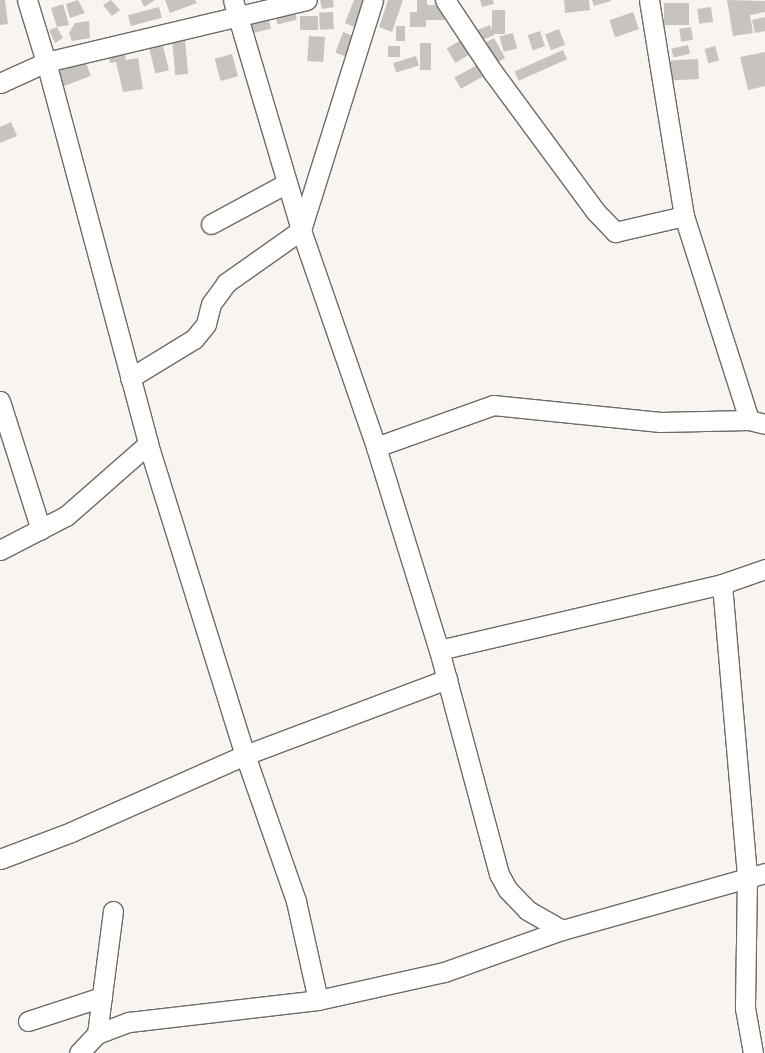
<!DOCTYPE html>
<html>
<head>
<meta charset="utf-8">
<style>
  body { margin:0 }
  #map { position:relative; width:765px; height:1053px; overflow:hidden; background:#f8f4ef; font-family:"Archivo Narrow",sans-serif }
  div>[style] { position:absolute }
  [style*='--x'] { left:calc(var(--x)*1px); top:calc(var(--y)*1px); width:calc(var(--w)*1px); rotate:calc(var(--a)*1deg) }
  .building>* { inset:0; background:#c7c4bf; transform-origin:0 0 }
  .roads { filter:drop-shadow(1px 0 #6f6b67) drop-shadow(-1px 0 #6f6b67) drop-shadow(0 1px #6f6b67) drop-shadow(0 -1px #6f6b67) }
  .minor>* { height:19px; margin:-9.5px; padding:0 9.5px; transform-origin:9.5px; border-radius:9.5px; background:#fff }
  span { translate:-50% -50%; white-space:nowrap; text-align:center; line-height:1.15; -webkit-text-stroke:3px #fff; paint-order:stroke }
</style>
</head>
<body>
<div id="map">
  <div class="building">
    <div style="clip-path:polygon(0 0,5px 0,8px 24px,0 25px)"></div>
    <div style="clip-path:polygon(78px 0,85px 13px,70px 18px,66px 4px)"></div>
    <div style="clip-path:polygon(111px 0,120px 10px,112px 16px,103px 5px)"></div>
    <div style="clip-path:polygon(141px 0,155px 0,144px 7px)"></div>
    <div style="clip-path:polygon(165px 0,195px 0,197px 3px,170px 13px)"></div>
    <div style="clip-path:polygon(320px 0,333px 0,334px 7px,322px 9px)"></div>
    <div style="clip-path:polygon(354px 0,368px 0,359px 29px,345px 23px)"></div>
    <div style="clip-path:polygon(388px 0,403px 0,392px 32px,379px 27px)"></div>
    <div style="clip-path:polygon(417px 0,427px 0,427px 5px,452px 6px,452px 20px,426px 20px,426px 27px,410px 27px,410px 12px,417px 12px)"></div>
    <div style="clip-path:polygon(480px 0,493px 0,494px 4px,482px 7px)"></div>
    <div style="clip-path:polygon(564px 0,589px 0,590px 10px,565px 13px)"></div>
    <div style="clip-path:polygon(592px 0,611px 0,611px 1px,594px 6px)"></div>
    <div style="clip-path:polygon(727px 0,765px 1px,765px 12px,750px 15px,753px 33px,733px 36px)"></div>
    <div style="left:664px;top:3px;width:25px;height:22px"></div>
    <div style="clip-path:polygon(63px 4px,69px 25px,57px 27px,63px 38px,55px 43px,49px 30px,57px 27px,51px 8px)"></div>
    <div style="left:159px;top:7px;width:11px;height:32px;rotate:75deg"></div>
    <div style="left:711px;top:7px;width:15px;height:14px;rotate:82deg"></div>
    <div style="left:294px;top:8px;width:12px;height:20px;rotate:76deg"></div>
    <div style="left:492px;top:10px;width:13px;height:24px"></div>
    <div style="left:333px;top:12px;width:17px;height:14px;rotate:87deg"></div>
    <div style="left:633px;top:12px;width:18px;height:25px;rotate:71deg"></div>
    <div style="left:318px;top:16px;width:14px;height:18px;rotate:90deg"></div>
    <div style="left:268px;top:17px;width:12px;height:22px;rotate:76deg"></div>
    <div style="clip-path:polygon(765px 17px,765px 31px,755px 33px,752px 20px)"></div>
    <div style="clip-path:polygon(89px 21px,90px 38px,72px 41px,69px 33px,75px 23px)"></div>
    <div style="left:490px;top:25px;width:11px;height:15px;rotate:68deg"></div>
    <div style="left:396px;top:26px;width:9px;height:15px"></div>
    <div style="left:691px;top:27px;width:13px;height:12px;rotate:81deg"></div>
    <div style="left:559px;top:29px;width:17px;height:15px;rotate:69deg"></div>
    <div style="left:540px;top:31px;width:16px;height:13px;rotate:72deg"></div>
    <div style="left:343px;top:32px;width:15px;height:22px;rotate:20deg"></div>
    <div style="left:513px;top:33px;width:16px;height:14px;rotate:75deg"></div>
    <div style="left:469px;top:35px;width:17px;height:26px;rotate:59deg"></div>
    <div style="left:309px;top:36px;width:16px;height:25px;rotate:4deg"></div>
    <div style="left:185px;top:38px;width:36px;height:13px;rotate:85deg"></div>
    <div style="left:494px;top:38px;width:23px;height:10px;rotate:61deg"></div>
    <div style="left:162px;top:42px;width:29px;height:14px;rotate:76deg"></div>
    <div style="left:420px;top:43px;width:11px;height:27px"></div>
    <div style="left:688px;top:45px;width:9px;height:17px;rotate:77deg"></div>
    <div style="clip-path:polygon(123px 46px,126px 60px,138px 58px,143px 89px,123px 92px,116px 62px,110px 63px,107px 48px)"></div>
    <div style="left:388px;top:46px;width:12px;height:11px"></div>
    <div style="left:715px;top:46px;width:15px;height:11px;rotate:74deg"></div>
    <div style="left:563px;top:50px;width:10px;height:53px;rotate:66deg"></div>
    <div style="clip-path:polygon(765px 52px,765px 86px,748px 90px,740px 57px)"></div>
    <div style="left:232px;top:54px;width:23px;height:18px;rotate:75deg"></div>
    <div style="left:416px;top:56px;width:10px;height:24px;rotate:73deg"></div>
    <div style="left:84px;top:58px;width:19px;height:34px;rotate:69deg"></div>
    <div style="left:698px;top:59px;width:20px;height:29px;rotate:87deg"></div>
    <div style="left:486px;top:60px;width:13px;height:36px;rotate:61deg"></div>
    <div style="clip-path:polygon(11px 122px,17px 136px,0 143px,0 127px)"></div>
  </div>
  <div class="roads">
    <div class="minor">
      <div style="--x:27;--y:0;--w:65;--a:73"></div>
      <div style="--x:46;--y:62;--w:395;--a:75"></div>
      <div style="--x:148;--y:444;--w:326;--a:72.7"></div>
      <div style="--x:245;--y:755;--w:155;--a:70.7"></div>
      <div style="--x:296;--y:901;--w:101;--a:77.5"></div>
      <div style="--x:233;--y:0;--w:240;--a:73.5"></div>
      <div style="--x:301;--y:230;--w:230;--a:70.9"></div>
      <div style="--x:376;--y:447;--w:213;--a:72.8"></div>
      <div style="--x:439;--y:650;--w:232;--a:75"></div>
      <div style="--x:499;--y:874;--w:18;--a:61"></div>
      <div style="--x:508;--y:890;--w:28;--a:46"></div>
      <div style="--x:527;--y:910;--w:40;--a:29.7"></div>
      <div style="--x:562;--y:930;--w:211;--a:-15.7"></div>
      <div style="--x:445;--y:0;--w:85;--a:56.5"></div>
      <div style="--x:492;--y:71;--w:175;--a:53.6"></div>
      <div style="--x:596;--y:212;--w:28;--a:46"></div>
      <div style="--x:615;--y:232;--w:71;--a:-13.1"></div>
      <div style="--x:649;--y:0;--w:219;--a:80.8"></div>
      <div style="--x:684;--y:216;--w:214;--a:72.3"></div>
      <div style="--x:0;--y:83;--w:51;--a:-24.5"></div>
      <div style="--x:46;--y:62;--w:268;--a:-13.4"></div>
      <div style="--x:211;--y:224;--w:86;--a:-28.3"></div>
      <div style="--x:130;--y:378;--w:75;--a:-31.4"></div>
      <div style="--x:194;--y:339;--w:19;--a:-51"></div>
      <div style="--x:206;--y:324;--w:21;--a:-76"></div>
      <div style="--x:211;--y:304;--w:26;--a:-54"></div>
      <div style="--x:226;--y:283;--w:92;--a:-35.2"></div>
      <div style="--x:301;--y:230;--w:241;--a:-72.6"></div>
      <div style="--x:0;--y:401;--w:135;--a:72.4"></div>
      <div style="--x:376;--y:447;--w:124;--a:-19.7"></div>
      <div style="--x:493;--y:405;--w:168;--a:5.8"></div>
      <div style="--x:660;--y:422;--w:89;--a:-1.3"></div>
      <div style="--x:749;--y:420;--w:16;--a:14"></div>
      <div style="--x:0;--y:550;--w:74;--a:-27.3"></div>
      <div style="--x:66;--y:516;--w:109;--a:-41.3"></div>
      <div style="--x:722;--y:584;--w:295;--a:85.1"></div>
      <div style="--x:747;--y:878;--w:130;--a:90.9"></div>
      <div style="--x:745;--y:1008;--w:46;--a:79.9"></div>
      <div style="--x:439;--y:650;--w:291;--a:-13.1"></div>
      <div style="--x:722;--y:584;--w:46;--a:-19.2"></div>
      <div style="--x:0;--y:859;--w:76;--a:-20.8"></div>
      <div style="--x:71;--y:832;--w:190;--a:-23.9"></div>
      <div style="--x:245;--y:755;--w:216;--a:-20.6"></div>
      <div style="--x:28;--y:1021;--w:78;--a:-18"></div>
      <div style="--x:97;--y:1034;--w:124;--a:-82.6"></div>
      <div style="--x:79;--y:1053;--w:26;--a:-47"></div>
      <div style="--x:97;--y:1034;--w:34;--a:-21"></div>
      <div style="--x:129;--y:1022;--w:190;--a:-6.6"></div>
      <div style="--x:318;--y:1000;--w:129;--a:-12.5"></div>
      <div style="--x:444;--y:972;--w:125;--a:-19.6"></div>
    </div>
  </div>
</div>
</body>
</html>
